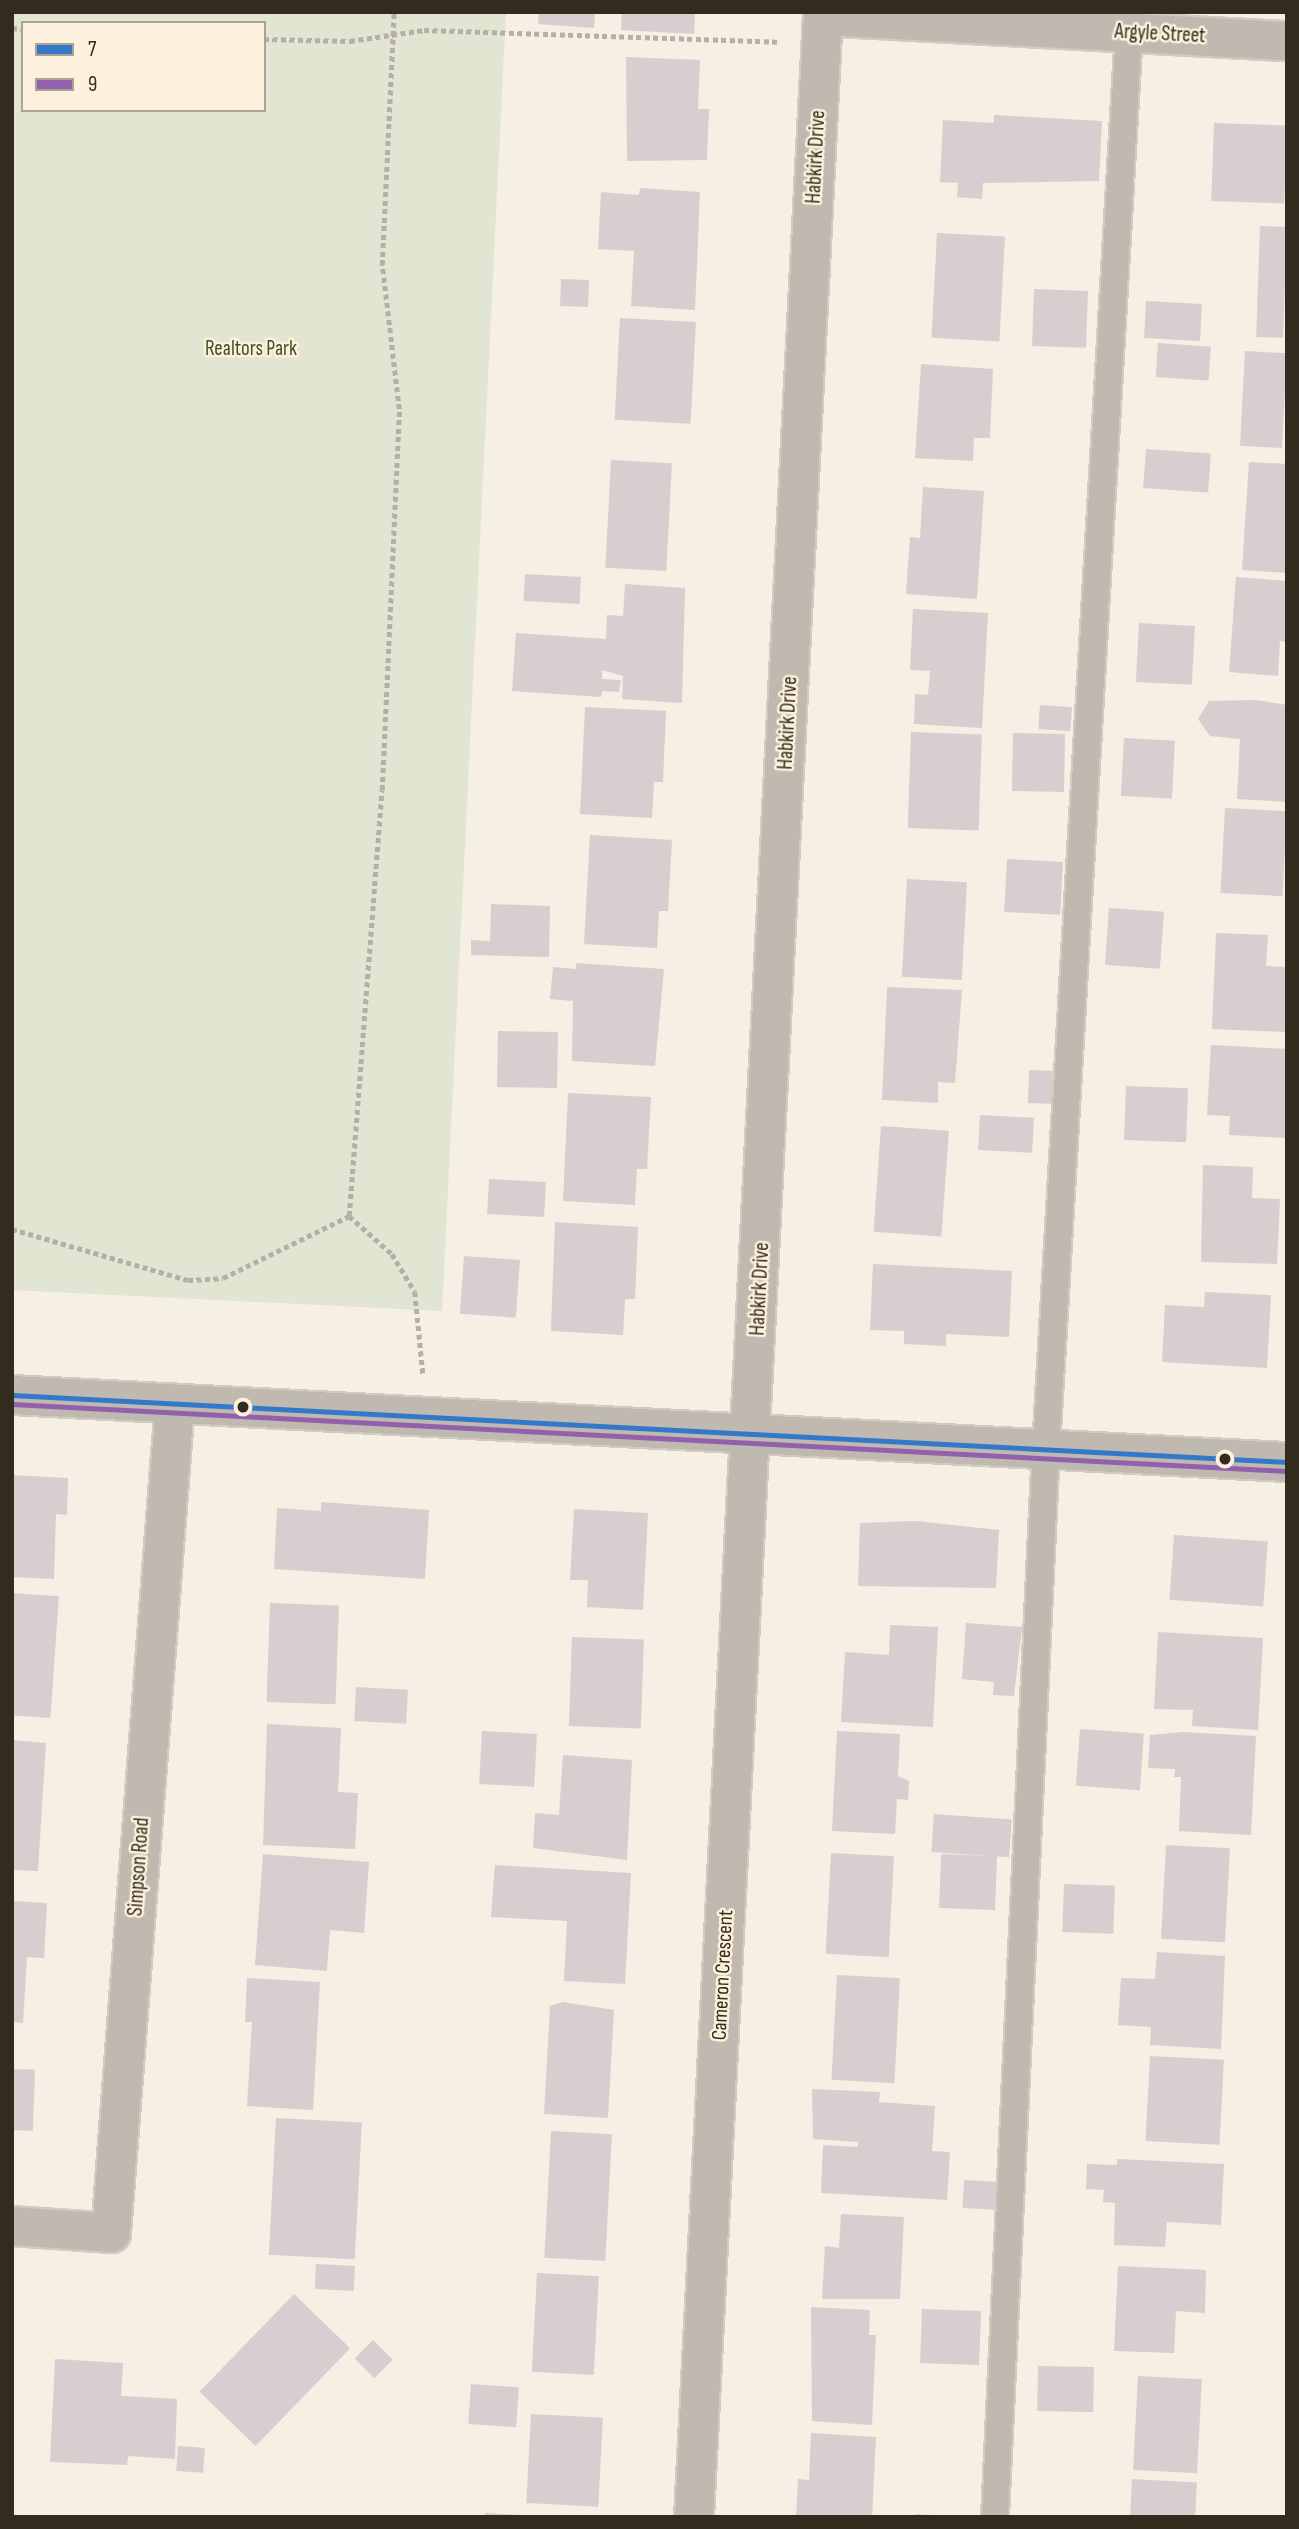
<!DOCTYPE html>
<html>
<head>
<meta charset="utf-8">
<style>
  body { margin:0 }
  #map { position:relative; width:1299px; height:2529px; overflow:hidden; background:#f6efe4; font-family:"Sofia Sans Condensed",sans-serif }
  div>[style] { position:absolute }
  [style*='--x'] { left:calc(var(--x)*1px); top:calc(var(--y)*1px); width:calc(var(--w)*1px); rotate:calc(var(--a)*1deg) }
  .green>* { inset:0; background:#e1e5d1 }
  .building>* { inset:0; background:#d6cecf; transform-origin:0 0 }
  .path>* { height:4.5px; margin-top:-2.25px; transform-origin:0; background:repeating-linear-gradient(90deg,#b6afa7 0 5px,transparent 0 8.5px) }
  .roads { filter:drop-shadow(2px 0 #d1cbc2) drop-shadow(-2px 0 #d1cbc2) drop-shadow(0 2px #d1cbc2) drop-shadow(0 -2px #d1cbc2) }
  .service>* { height:26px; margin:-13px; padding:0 13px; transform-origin:13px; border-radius:13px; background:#c0b9af }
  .minor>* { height:38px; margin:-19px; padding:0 19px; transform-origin:19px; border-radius:19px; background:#c0b9af }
  .tertiary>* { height:38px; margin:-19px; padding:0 19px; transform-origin:19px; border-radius:19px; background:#c0b9af }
  .bus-1>* { height:5px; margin:-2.5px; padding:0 2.5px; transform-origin:2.5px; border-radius:2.5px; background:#3478cb }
  .bus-2>* { height:5px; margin:-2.5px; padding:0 2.5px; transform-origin:2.5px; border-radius:2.5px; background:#9161ad }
  .dots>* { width:19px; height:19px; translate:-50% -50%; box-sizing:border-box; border:4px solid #fdf1dd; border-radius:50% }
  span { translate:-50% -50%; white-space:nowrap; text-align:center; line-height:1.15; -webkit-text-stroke:5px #fdf1dd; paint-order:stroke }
  .street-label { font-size:21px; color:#322b1e }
  .park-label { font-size:21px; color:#3d5124 }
  .frame { position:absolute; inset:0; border:14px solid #322b1e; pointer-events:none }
  .legend { position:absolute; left:21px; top:21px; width:245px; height:91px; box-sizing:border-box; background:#fdf1dd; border:2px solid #aca291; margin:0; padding:9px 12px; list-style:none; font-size:21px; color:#322b1e }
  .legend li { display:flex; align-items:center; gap:14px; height:35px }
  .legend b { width:35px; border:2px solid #aca291 }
</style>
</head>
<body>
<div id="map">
  <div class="green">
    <div style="clip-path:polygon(evenodd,12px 12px,506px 12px,442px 1311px,12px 1290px,12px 12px,23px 23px,264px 23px,264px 110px,23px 110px,23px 23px)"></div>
  </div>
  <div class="building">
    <div style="clip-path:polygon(539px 12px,595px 12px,594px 28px,538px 24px)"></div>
    <div style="clip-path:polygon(622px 12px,695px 12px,694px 34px,621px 30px)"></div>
    <div style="clip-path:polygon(626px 57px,700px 60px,698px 109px,709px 109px,707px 160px,627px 161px)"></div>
    <div style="clip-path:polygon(994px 115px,1102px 121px,1099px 181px,983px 183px,982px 199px,957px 197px,958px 183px,940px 182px,943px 120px,994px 123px)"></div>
    <div style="left:1214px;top:123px;width:73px;height:78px;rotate:2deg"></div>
    <div style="clip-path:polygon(640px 188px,700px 192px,695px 310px,631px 306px,634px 251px,598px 249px,601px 192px,639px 195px)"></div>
    <div style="left:1260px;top:226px;width:27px;height:111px;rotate:2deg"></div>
    <div style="left:937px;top:233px;width:68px;height:105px;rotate:3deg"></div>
    <div style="left:561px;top:279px;width:28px;height:27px;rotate:2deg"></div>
    <div style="left:1034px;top:289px;width:54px;height:57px;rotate:2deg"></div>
    <div style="left:1146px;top:301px;width:56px;height:37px;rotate:3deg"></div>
    <div style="left:620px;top:318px;width:76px;height:102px;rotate:3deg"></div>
    <div style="left:1158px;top:343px;width:53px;height:34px;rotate:4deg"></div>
    <div style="left:1245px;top:351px;width:42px;height:95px;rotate:3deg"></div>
    <div style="clip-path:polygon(921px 364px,993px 369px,990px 438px,974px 438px,973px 461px,915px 458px)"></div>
    <div style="left:1146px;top:449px;width:65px;height:39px;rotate:4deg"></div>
    <div style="left:611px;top:460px;width:61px;height:108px;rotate:3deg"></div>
    <div style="clip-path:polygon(1249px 462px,1287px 464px,1287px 573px,1242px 570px)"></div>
    <div style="clip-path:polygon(923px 487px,984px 491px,977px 599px,906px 594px,910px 537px,920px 538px)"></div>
    <div style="left:525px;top:574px;width:56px;height:27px;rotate:3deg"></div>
    <div style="clip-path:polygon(1236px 577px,1287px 581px,1287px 642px,1280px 641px,1278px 676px,1229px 672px)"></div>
    <div style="clip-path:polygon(625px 584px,685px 588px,682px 703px,622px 699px,623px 676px,602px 670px,602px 679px,621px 680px,619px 692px,602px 691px,601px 697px,512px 691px,516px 633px,606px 639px,607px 615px,623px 616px)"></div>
    <div style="clip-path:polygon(913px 609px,988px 613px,982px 728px,914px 724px,915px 694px,928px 695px,930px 671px,910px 670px)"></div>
    <div style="left:1139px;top:623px;width:56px;height:59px;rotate:3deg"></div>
    <div style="clip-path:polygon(1256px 700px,1287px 705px,1287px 802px,1237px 799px,1240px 739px,1210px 736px,1198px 719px,1209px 701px)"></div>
    <div style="left:1040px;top:705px;width:32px;height:24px;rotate:4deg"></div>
    <div style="clip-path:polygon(585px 707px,666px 711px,663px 782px,654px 782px,652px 818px,580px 814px)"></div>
    <div style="left:911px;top:732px;width:71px;height:96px;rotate:2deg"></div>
    <div style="left:1013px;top:733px;width:52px;height:58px;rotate:1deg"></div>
    <div style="left:1124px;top:738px;width:51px;height:58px;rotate:3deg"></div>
    <div style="left:1225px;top:808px;width:62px;height:85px;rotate:3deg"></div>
    <div style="clip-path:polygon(590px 835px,672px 840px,668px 911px,659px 911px,657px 948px,584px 944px)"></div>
    <div style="left:1007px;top:859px;width:56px;height:53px;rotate:3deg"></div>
    <div style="left:907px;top:879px;width:60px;height:98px;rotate:3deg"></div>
    <div style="clip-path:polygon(491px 904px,550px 906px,549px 957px,471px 955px,471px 940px,490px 941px)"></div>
    <div style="left:1109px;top:908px;width:55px;height:57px;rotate:4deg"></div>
    <div style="clip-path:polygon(1216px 933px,1268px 935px,1266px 966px,1287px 967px,1287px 1032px,1212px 1029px)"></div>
    <div style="clip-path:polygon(576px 963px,664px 969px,655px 1066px,572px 1061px,573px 1001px,550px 999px,553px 967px,576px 969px)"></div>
    <div style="clip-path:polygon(887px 987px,962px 990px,955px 1083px,938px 1082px,938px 1103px,882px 1100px)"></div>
    <div style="left:498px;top:1031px;width:60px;height:56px;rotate:1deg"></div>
    <div style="clip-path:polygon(1211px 1045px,1287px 1049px,1286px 1138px,1229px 1135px,1230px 1116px,1207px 1115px)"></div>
    <div style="left:1029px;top:1070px;width:24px;height:33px;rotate:2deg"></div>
    <div style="left:1126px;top:1086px;width:62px;height:54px;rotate:2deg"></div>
    <div style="clip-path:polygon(568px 1093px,651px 1097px,647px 1169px,637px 1169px,635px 1205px,563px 1201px)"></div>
    <div style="left:980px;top:1115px;width:54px;height:35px;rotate:3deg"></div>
    <div style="left:881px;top:1126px;width:68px;height:106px;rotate:4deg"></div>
    <div style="clip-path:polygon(1203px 1165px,1253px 1167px,1252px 1198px,1280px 1199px,1277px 1264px,1201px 1262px)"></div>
    <div style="left:489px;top:1179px;width:57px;height:35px;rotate:3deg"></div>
    <div style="clip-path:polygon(555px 1222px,638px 1227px,635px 1299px,625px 1299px,623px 1335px,551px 1331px)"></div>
    <div style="left:464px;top:1256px;width:56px;height:58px;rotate:4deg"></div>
    <div style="clip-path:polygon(873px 1264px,1012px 1271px,1009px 1337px,946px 1334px,946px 1346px,904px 1344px,904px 1331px,870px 1330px)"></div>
    <div style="clip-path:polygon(1205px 1292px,1271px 1295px,1267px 1368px,1162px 1362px,1165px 1305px,1204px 1307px)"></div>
    <div style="clip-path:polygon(12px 1475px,68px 1478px,67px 1515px,56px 1514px,54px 1579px,12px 1577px)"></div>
    <div style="clip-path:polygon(321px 1502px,429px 1510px,425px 1579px,274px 1569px,277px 1508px,321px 1511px)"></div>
    <div style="clip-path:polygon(574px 1509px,648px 1513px,643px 1610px,587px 1607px,588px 1580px,570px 1580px)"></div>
    <div style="clip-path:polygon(915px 1521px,999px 1530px,996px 1588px,858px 1586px,860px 1523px)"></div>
    <div style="left:1174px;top:1535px;width:94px;height:65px;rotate:4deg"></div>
    <div style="left:12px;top:1593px;width:47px;height:122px;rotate:4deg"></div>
    <div style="left:270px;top:1603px;width:69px;height:99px;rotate:2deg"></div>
    <div style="clip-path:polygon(966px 1623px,1022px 1627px,1014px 1696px,993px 1695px,994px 1682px,962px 1679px)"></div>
    <div style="clip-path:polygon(890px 1625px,938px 1627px,933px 1727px,841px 1722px,845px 1652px,889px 1655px)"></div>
    <div style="clip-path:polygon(1158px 1632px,1263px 1638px,1258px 1730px,1192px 1726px,1193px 1710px,1154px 1709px)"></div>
    <div style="left:572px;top:1637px;width:72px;height:89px;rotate:2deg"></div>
    <div style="left:356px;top:1687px;width:52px;height:34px;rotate:3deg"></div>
    <div style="clip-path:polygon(267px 1724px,341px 1728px,338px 1792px,358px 1793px,355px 1849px,263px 1845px)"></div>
    <div style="left:1080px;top:1729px;width:64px;height:57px;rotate:4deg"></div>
    <div style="left:482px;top:1731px;width:55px;height:53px;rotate:3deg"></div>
    <div style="clip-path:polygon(837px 1731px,900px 1734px,898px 1776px,909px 1781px,908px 1800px,897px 1799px,895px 1834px,832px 1831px)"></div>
    <div style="clip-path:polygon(1183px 1732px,1256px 1736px,1251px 1835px,1179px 1831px,1181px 1777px,1174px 1777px,1175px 1769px,1148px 1768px,1150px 1735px)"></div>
    <div style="clip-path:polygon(12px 1740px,46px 1743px,38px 1871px,12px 1870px)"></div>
    <div style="clip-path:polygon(563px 1755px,632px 1760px,627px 1860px,533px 1848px,535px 1813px,559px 1815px)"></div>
    <div style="left:934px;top:1814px;width:78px;height:38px;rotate:4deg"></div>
    <div style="left:1166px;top:1845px;width:64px;height:94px;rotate:3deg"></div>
    <div style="left:831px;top:1853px;width:63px;height:101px;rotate:3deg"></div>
    <div style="clip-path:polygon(263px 1854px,369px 1862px,364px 1933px,330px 1930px,327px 1971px,255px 1965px)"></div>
    <div style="left:941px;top:1854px;width:56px;height:54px;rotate:2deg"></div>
    <div style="clip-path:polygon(495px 1865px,631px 1873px,625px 1984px,564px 1981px,567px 1921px,491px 1917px)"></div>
    <div style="left:1064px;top:1884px;width:51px;height:48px;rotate:2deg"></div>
    <div style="clip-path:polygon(12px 1901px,47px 1903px,44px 1958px,27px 1957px,23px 2023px,12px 2022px)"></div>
    <div style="clip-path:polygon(1157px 1952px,1225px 1956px,1221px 2049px,1150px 2045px,1151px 2027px,1118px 2025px,1121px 1978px,1155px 1979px)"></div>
    <div style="left:837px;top:1975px;width:63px;height:105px;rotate:3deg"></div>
    <div style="clip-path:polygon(247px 1978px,320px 1982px,313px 2110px,247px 2106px,252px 2022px,245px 2022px)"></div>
    <div style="clip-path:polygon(563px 2002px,614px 2010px,608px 2118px,544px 2114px,550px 2006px)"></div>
    <div style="left:1150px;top:2056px;width:74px;height:85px;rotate:3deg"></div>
    <div style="left:12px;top:2069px;width:23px;height:61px;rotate:2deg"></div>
    <div style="clip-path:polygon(812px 2089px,880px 2092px,879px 2102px,935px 2106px,932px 2151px,950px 2152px,947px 2200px,821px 2193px,823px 2145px,858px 2147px,858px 2142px,813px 2139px)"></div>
    <div style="left:276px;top:2118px;width:86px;height:137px;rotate:3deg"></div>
    <div style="left:551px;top:2131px;width:61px;height:127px;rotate:3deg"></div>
    <div style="clip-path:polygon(1117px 2159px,1224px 2164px,1221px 2225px,1167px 2222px,1165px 2247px,1114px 2245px,1115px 2203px,1103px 2202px,1104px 2190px,1086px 2189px,1087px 2164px,1117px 2165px)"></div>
    <div style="left:964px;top:2180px;width:37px;height:28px;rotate:3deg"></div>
    <div style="clip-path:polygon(841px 2214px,904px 2217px,900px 2299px,822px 2299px,825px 2246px,839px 2248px)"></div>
    <div style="left:316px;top:2264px;width:39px;height:25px;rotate:3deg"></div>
    <div style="clip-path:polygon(1118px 2266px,1206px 2270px,1205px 2313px,1176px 2311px,1174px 2353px,1114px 2351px)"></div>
    <div style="left:537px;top:2273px;width:62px;height:99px;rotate:3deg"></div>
    <div style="left:294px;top:2294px;width:78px;height:136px;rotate:44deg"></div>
    <div style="clip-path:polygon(811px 2307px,870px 2310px,869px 2335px,876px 2335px,872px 2425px,812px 2421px)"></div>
    <div style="left:922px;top:2309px;width:59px;height:54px;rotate:2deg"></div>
    <div style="left:373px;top:2340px;width:28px;height:26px;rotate:45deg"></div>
    <div style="clip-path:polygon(55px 2359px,123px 2363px,121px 2396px,177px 2399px,175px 2459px,128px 2456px,127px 2465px,50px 2462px)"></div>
    <div style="left:1038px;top:2366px;width:56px;height:45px;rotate:1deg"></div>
    <div style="left:1138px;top:2376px;width:64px;height:94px;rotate:3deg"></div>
    <div style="left:471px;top:2384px;width:48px;height:40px;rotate:4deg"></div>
    <div style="left:531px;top:2414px;width:72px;height:89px;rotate:3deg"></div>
    <div style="clip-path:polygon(811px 2433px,876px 2437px,872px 2517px,796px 2517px,798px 2479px,809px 2480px)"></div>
    <div style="left:178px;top:2446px;width:27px;height:25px;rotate:4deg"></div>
    <div style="left:1132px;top:2479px;width:65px;height:38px;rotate:3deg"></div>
    <div style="clip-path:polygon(485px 2513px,523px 2515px,523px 2517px,485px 2517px)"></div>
    <div style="clip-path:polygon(915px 2514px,934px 2515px,934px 2517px,915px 2517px)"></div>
  </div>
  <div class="path">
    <div style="--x:12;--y:28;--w:11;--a:5"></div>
    <div style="--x:264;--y:39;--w:86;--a:1.3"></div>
    <div style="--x:350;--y:41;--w:75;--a:-8.5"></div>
    <div style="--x:424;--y:30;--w:355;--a:1.9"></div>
    <div style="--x:349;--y:1216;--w:427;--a:-85.6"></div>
    <div style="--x:382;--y:790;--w:381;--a:-87.4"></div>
    <div style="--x:399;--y:409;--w:145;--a:-96.7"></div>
    <div style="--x:382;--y:265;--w:253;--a:-87.3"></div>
    <div style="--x:349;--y:1216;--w:57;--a:41.5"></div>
    <div style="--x:392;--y:1254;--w:44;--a:58.8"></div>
    <div style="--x:415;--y:1292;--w:82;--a:84.4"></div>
    <div style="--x:12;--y:1229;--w:183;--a:16.2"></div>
    <div style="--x:188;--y:1280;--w:35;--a:-3"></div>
    <div style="--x:223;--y:1278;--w:140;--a:-26.2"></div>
  </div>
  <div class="roads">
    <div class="service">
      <div style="--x:995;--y:2517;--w:1069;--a:-87.27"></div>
      <div style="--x:1046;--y:1449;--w:1439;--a:-86.65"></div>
    </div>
    <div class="minor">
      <div style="--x:823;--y:16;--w:465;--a:3.1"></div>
      <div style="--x:12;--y:2226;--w:99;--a:4"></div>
      <div style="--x:111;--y:2233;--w:832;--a:-85.59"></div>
      <div style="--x:694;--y:2517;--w:2508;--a:-87.05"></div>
    </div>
    <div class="tertiary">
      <div style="--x:12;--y:1395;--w:1277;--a:3.01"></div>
    </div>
  </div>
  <div class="bus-1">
    <div style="--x:12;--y:1395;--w:1277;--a:3.01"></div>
  </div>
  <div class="bus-2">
    <div style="--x:12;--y:1404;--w:1277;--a:3.01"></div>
  </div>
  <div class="dots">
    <div style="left:243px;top:1407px;background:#322b1e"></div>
    <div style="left:1225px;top:1459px;background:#322b1e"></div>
  </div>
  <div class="street-label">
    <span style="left:1160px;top:34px;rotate:3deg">Argyle Street</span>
    <span style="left:816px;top:157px;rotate:-87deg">Habkirk Drive</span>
    <span style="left:788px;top:723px;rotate:-87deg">Habkirk Drive</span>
    <span style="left:760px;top:1289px;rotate:-87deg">Habkirk Drive</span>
    <span style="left:139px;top:1867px;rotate:-86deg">Simpson Road</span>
    <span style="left:723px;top:1975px;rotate:-87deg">Cameron Crescent</span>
  </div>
  <div class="park-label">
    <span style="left:251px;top:349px">Realtors Park</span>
  </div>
  <div class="frame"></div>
  <ul class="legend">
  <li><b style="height:9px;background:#3478cb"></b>7</li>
  <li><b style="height:9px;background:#9161ad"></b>9</li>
  </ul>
</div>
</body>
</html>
